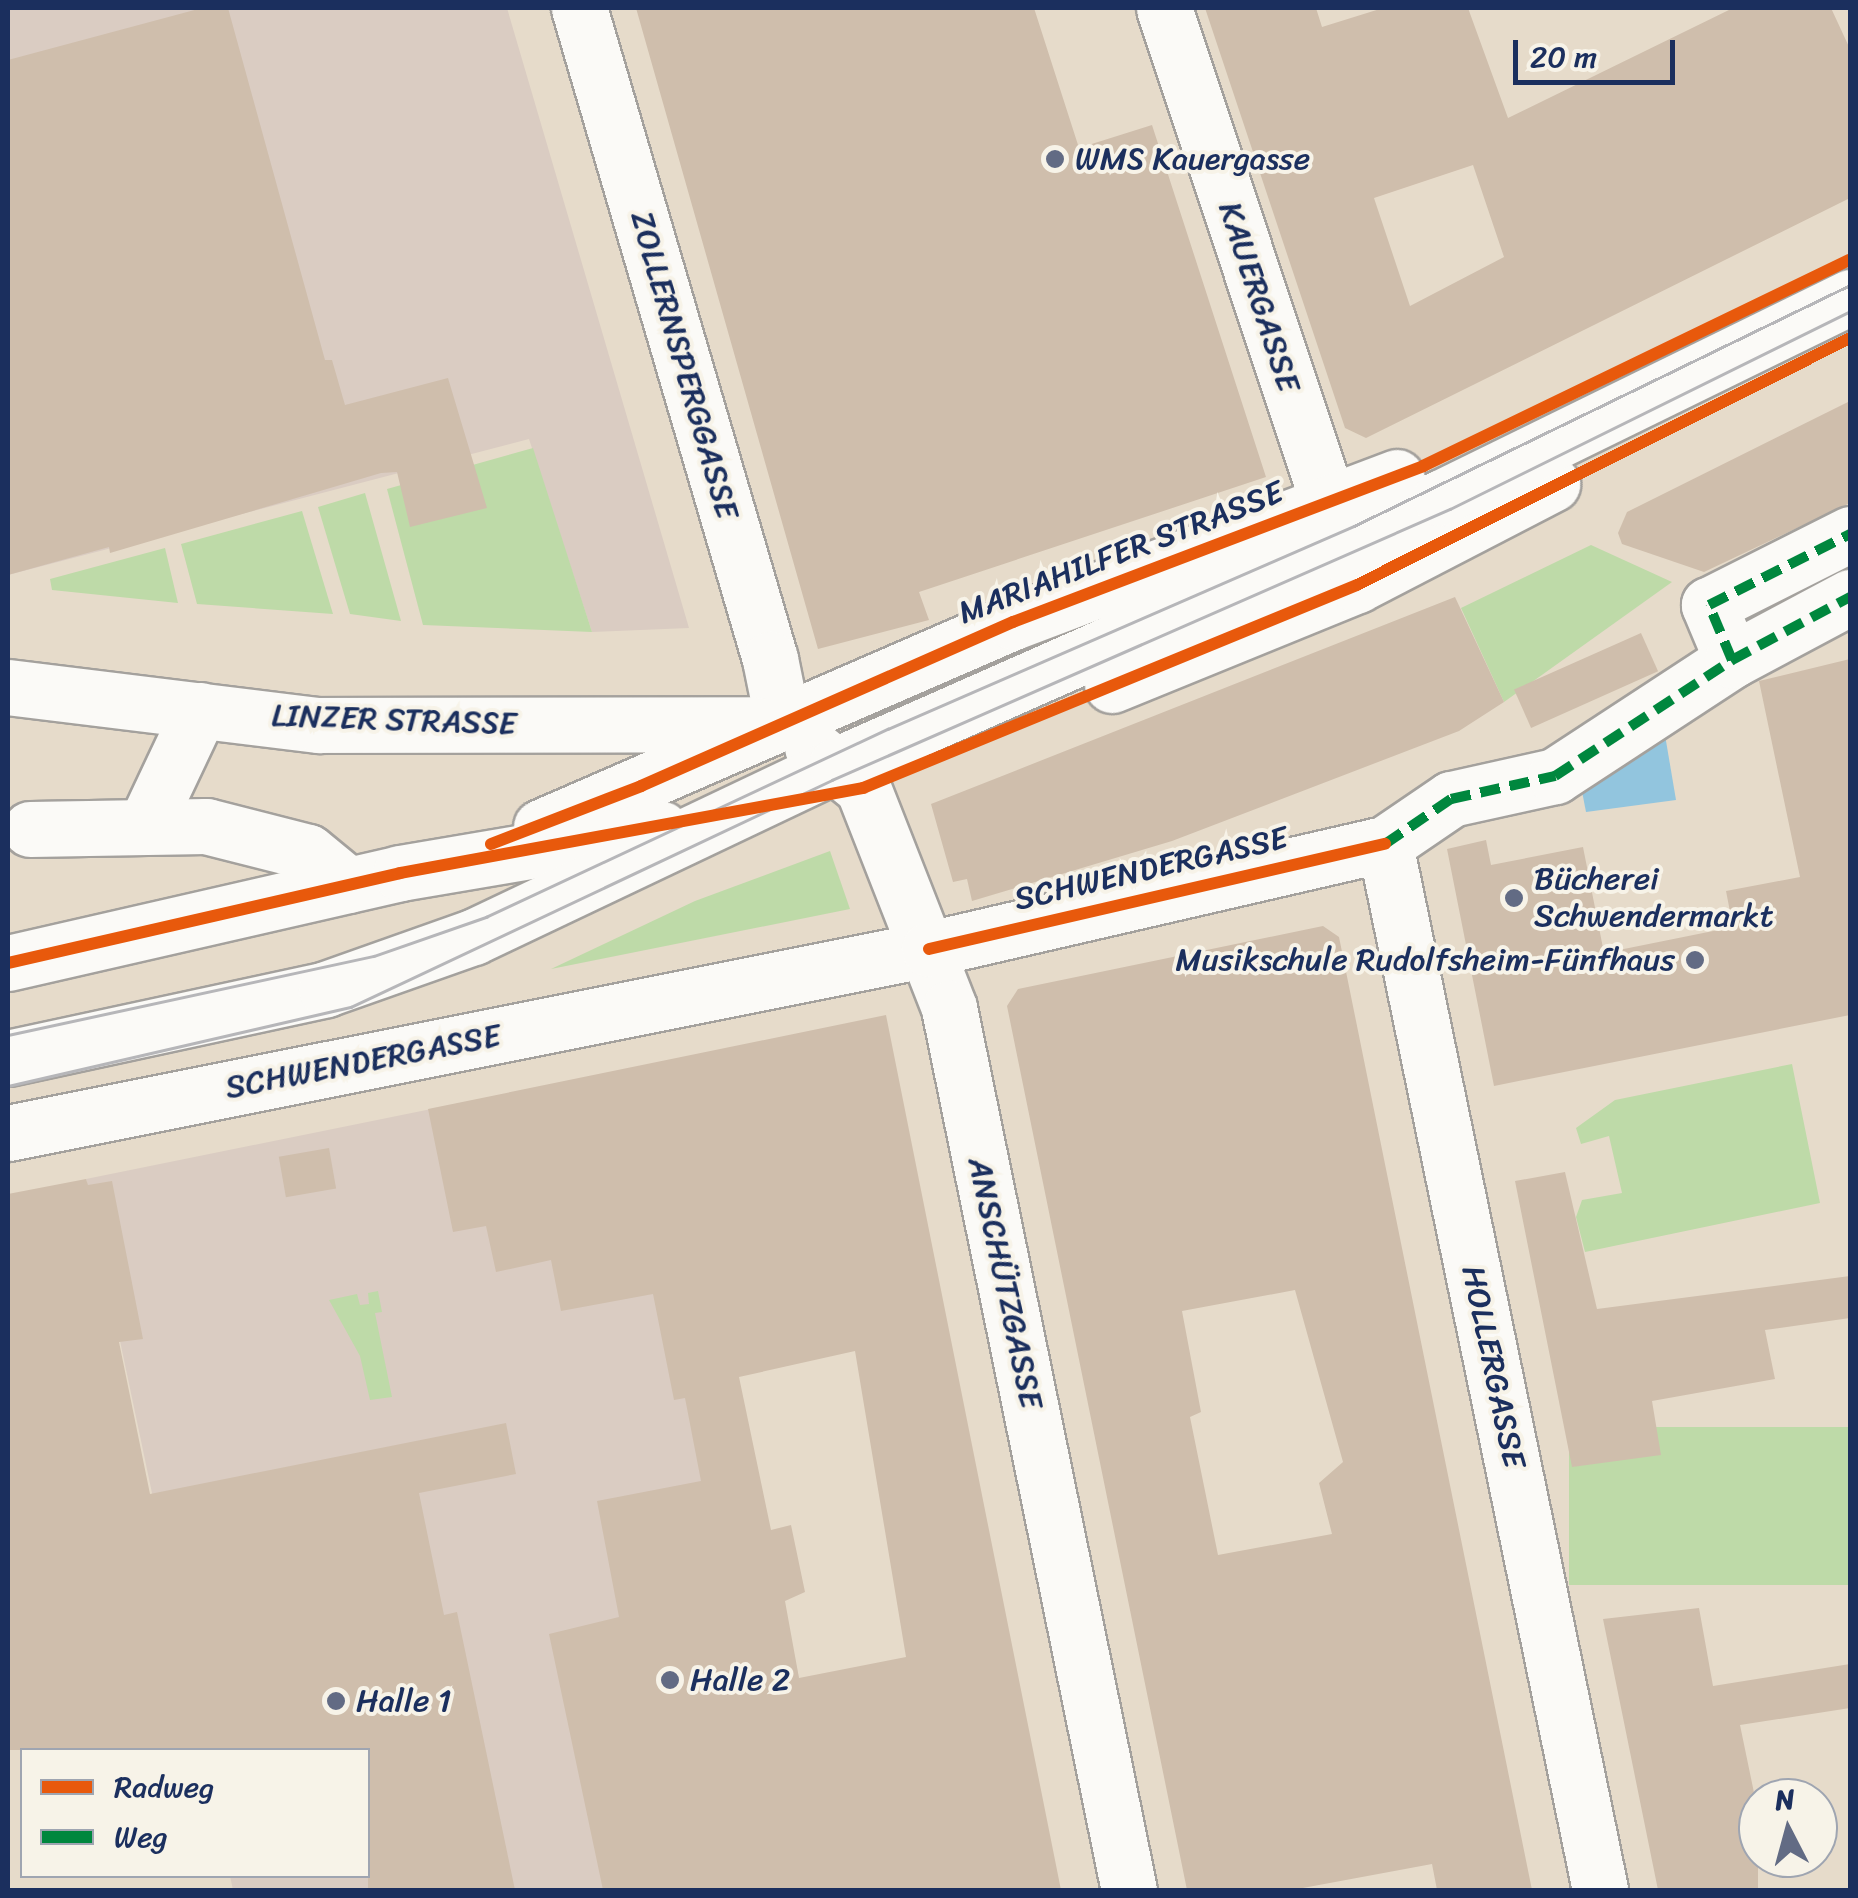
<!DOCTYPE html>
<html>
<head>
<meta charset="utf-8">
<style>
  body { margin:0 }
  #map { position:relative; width:1858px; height:1898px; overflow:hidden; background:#e6dbca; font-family:Sriracha,sans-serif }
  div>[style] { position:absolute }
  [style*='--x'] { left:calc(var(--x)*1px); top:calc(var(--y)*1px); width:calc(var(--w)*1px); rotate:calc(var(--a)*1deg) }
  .industrial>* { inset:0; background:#daccc2 }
  .green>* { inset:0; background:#bedaa8; transform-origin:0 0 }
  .water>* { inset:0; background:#92c5de }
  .building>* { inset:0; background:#cfbeac; transform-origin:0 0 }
  .roads { filter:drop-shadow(2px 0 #a4a19d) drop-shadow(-2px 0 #a4a19d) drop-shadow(0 2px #a4a19d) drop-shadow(0 -2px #a4a19d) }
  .minor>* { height:55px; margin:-27.5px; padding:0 27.5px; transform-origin:27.5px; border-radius:27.5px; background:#fbfaf7 }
  .tram>* { height:2.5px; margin:-1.25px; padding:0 1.25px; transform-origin:1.25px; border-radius:1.25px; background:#b6b6b9 }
  .quiet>* { height:10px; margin-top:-5px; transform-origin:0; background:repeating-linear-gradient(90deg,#00873e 0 20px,transparent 0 30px) }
  .cycleway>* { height:12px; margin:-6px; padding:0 6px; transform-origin:6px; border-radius:6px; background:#e8590c }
  .dots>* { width:28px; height:28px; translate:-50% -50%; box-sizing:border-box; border:5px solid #f7f3e8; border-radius:50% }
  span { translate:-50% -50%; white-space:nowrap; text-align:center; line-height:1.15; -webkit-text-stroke:8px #f7f3e8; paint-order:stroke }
  .poi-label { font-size:32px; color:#1b2f5e }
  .left { translate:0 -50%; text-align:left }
  .right { translate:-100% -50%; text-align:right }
  .street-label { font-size:32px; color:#1b2f5e }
  .frame { position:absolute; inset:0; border:10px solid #1b2f5e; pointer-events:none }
  .legend { position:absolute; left:20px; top:1748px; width:350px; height:130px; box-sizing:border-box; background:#f7f3e8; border:2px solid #9fa5b1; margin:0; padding:12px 18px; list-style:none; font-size:30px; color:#1b2f5e }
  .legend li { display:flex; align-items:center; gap:20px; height:50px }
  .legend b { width:50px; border:2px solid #9fa5b1 }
  .north { position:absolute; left:1738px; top:1778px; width:100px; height:100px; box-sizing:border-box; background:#f7f3e8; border:2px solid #9fa5b1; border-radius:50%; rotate:354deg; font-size:28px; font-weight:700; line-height:40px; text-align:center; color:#1b2f5e }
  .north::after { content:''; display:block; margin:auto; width:35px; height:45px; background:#626b84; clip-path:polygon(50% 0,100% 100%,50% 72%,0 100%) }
  .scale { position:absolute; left:1513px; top:40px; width:162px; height:45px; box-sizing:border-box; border:5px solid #1b2f5e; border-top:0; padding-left:12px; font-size:30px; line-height:35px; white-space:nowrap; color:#1b2f5e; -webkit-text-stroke:8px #f7f3e8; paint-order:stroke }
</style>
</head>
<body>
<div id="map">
  <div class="industrial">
    <div style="clip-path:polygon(8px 8px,507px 8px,689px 628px,592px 632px,529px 439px,8px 575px)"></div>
    <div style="clip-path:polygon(673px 1060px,842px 1890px,233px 1890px,230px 1876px,368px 1876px,368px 1750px,206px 1750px,86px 1179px)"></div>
  </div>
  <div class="green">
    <div style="clip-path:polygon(533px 448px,592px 632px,423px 625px,387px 489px)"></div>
    <div style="clip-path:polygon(365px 493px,401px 621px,350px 614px,318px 507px)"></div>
    <div style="clip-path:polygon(302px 511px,333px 614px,197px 604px,181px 544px)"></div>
    <div style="clip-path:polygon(1591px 545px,1672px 582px,1504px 702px,1461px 608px)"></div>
    <div style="clip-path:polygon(165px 548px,178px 603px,52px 590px,50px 579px)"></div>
    <div style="clip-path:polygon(830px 851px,850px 909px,551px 969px,695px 901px)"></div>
    <div style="clip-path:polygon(1792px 1064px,1820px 1203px,1585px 1252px,1576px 1217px,1582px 1200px,1622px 1193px,1609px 1136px,1581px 1144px,1576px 1128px,1615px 1100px)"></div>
    <div style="clip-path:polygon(378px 1291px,382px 1312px,375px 1313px,392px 1397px,370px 1400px,360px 1356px,329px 1300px,357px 1294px,360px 1305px,369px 1304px,368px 1293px)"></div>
    <div style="left:1850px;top:1427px;width:158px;height:281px;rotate:90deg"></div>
  </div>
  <div class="water">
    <div style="clip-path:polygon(1664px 729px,1676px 800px,1586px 812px,1580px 781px)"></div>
  </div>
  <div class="building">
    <div style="clip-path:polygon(202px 8px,228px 8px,325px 360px,332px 360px,345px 405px,448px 378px,487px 508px,410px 527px,397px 472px,381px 473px,110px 553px,109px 547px,8px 575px,8px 60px)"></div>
    <div style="clip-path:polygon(636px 8px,1034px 8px,1079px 148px,1152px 125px,1266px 477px,919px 592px,929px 620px,818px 649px)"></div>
    <div style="clip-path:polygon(evenodd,1205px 8px,1316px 8px,1322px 27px,1383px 8px,1468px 8px,1508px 118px,1733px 8px,1831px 8px,1850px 49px,1850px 198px,1366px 438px,1345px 428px,1205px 8px,1473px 165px,1504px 257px,1410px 306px,1374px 198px,1473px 165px)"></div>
    <div style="clip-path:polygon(1850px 401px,1850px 503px,1704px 572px,1622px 544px,1618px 533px,1627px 512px)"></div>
    <div style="clip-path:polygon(1455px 597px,1504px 702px,1459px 731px,1172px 841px,972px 901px,967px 879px,953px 882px,931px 804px)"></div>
    <div style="left:1641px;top:633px;width:42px;height:139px;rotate:66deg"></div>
    <div style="clip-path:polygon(1850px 659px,1850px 1015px,1494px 1086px,1447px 849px,1486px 840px,1491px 865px,1583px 847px,1604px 953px,1733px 927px,1726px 891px,1800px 877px,1759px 681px)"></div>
    <div style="clip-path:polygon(evenodd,1323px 926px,1339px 937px,1532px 1890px,1437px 1890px,1432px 1864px,1292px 1890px,1187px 1890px,1007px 1006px,1018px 989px,1323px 926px,1295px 1290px,1343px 1462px,1319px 1483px,1332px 1534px,1218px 1555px,1190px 1417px,1201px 1412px,1182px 1311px,1295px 1290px)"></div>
    <div style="clip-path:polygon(evenodd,886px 1015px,1061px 1890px,603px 1890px,549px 1634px,619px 1617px,597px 1501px,701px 1481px,685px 1398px,674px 1400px,653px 1294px,561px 1311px,551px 1260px,496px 1272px,486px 1226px,453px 1232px,428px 1109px,886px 1015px,855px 1351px,906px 1657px,799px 1678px,785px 1601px,805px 1592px,791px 1525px,771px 1530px,739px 1377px,855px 1351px)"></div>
    <div style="left:329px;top:1148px;width:41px;height:51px;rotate:80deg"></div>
    <div style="clip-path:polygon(1565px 1172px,1597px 1309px,1850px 1276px,1850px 1318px,1765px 1330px,1775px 1379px,1652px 1401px,1661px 1455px,1572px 1467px,1515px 1181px)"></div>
    <div style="clip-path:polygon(86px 1179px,88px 1185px,112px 1181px,143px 1339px,119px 1342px,150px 1494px,506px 1423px,516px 1474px,419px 1493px,444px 1615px,457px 1612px,515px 1890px,368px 1890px,368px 1750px,8px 1750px,8px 1194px)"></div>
    <div style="clip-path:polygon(1699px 1608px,1713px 1686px,1850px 1664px,1850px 1708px,1740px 1725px,1758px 1812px,1758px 1890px,1658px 1890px,1603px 1619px)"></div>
  </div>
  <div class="roads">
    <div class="minor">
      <div style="--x:579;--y:8;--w:678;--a:73.65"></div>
      <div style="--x:770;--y:659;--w:65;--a:78.5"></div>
      <div style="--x:1164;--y:8;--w:562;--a:71.63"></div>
      <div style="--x:1732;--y:660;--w:60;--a:-112.7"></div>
      <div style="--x:1709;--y:605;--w:158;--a:-26.7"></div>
      <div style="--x:1112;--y:685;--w:265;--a:-22.2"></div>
      <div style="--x:1357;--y:585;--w:220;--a:-27.4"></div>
      <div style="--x:8;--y:687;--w:313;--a:7"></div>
      <div style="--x:319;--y:725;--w:436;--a:-0.1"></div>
      <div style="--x:812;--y:747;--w:65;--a:38.8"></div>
      <div style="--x:863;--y:788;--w:236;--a:68.6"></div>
      <div style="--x:949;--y:1008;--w:900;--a:78.47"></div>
      <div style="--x:146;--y:824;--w:126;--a:-64.7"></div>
      <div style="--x:541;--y:827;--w:515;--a:-23.48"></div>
      <div style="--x:1013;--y:622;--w:410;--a:-20.7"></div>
      <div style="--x:30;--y:829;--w:176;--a:-1"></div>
      <div style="--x:206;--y:826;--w:105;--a:14.3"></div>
      <div style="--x:308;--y:852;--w:52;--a:39.5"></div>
      <div style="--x:1385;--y:844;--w:1068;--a:78.38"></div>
      <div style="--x:8;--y:963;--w:402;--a:-12.9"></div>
      <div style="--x:400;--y:873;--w:265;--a:-9.6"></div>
      <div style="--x:8;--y:1058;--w:325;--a:-12.2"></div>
      <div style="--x:326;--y:989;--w:156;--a:-19.5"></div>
      <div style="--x:473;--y:937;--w:402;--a:-25.4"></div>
      <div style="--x:836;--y:765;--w:660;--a:-23.85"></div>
      <div style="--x:1440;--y:498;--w:457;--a:-26.1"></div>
      <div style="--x:8;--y:1133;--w:939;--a:-11.3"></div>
      <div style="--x:929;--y:949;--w:468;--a:-13"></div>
      <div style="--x:1385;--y:844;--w:80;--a:-34.3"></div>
      <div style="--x:1451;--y:799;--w:107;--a:-12.5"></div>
      <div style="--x:1555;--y:776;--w:212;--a:-33.2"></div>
      <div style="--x:1732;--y:660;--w:134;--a:-28.1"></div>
    </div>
  </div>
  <div class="tram">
    <div style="--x:8;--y:1035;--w:374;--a:-12.2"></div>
    <div style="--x:374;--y:956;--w:119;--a:-19.2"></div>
    <div style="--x:486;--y:917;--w:444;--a:-25.1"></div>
    <div style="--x:888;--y:729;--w:508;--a:-23.54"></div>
    <div style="--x:1354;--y:526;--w:551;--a:-25.91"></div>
    <div style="--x:8;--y:1086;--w:352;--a:-13"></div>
    <div style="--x:351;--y:1007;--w:532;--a:-25.26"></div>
    <div style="--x:832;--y:780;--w:675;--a:-23.68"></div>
    <div style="--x:1450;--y:509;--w:446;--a:-26.3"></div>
  </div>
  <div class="quiet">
    <div style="--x:1732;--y:660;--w:60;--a:-112.7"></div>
    <div style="--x:1709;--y:605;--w:158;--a:-26.7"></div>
    <div style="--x:1385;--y:844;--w:80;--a:-34.3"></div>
    <div style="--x:1451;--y:799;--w:107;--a:-12.5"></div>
    <div style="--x:1555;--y:776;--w:212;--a:-33.2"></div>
    <div style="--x:1732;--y:660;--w:134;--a:-28.1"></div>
  </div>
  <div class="cycleway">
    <div style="--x:491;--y:844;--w:161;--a:-21.1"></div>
    <div style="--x:641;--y:786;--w:407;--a:-23.8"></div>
    <div style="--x:1013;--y:622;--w:439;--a:-20.8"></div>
    <div style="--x:1423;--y:466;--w:474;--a:-25.8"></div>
    <div style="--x:929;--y:949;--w:468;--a:-13"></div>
    <div style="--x:8;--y:963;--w:402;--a:-12.9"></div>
    <div style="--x:400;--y:873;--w:471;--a:-10.4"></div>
    <div style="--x:863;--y:788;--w:534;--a:-22.34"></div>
    <div style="--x:1357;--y:585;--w:551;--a:-26.61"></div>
  </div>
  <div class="dots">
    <div style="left:1055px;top:159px;background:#626b84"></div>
    <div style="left:1514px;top:898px;background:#626b84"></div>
    <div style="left:1695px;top:960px;background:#626b84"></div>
    <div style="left:670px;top:1680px;background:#626b84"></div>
    <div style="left:336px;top:1701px;background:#626b84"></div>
  </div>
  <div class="poi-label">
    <span class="left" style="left:1075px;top:159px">WMS Kauergasse</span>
    <span class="left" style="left:1534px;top:898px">Bücherei<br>Schwendermarkt</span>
    <span class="right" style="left:1675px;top:960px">Musikschule Rudolfsheim-Fünfhaus</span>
    <span class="left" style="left:690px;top:1680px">Halle 2</span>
    <span class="left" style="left:356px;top:1701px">Halle 1</span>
  </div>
  <div class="street-label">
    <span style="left:1259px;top:297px;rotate:72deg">KAUERGASSE</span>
    <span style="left:684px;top:365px;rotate:74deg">ZOLLERNSPERGGASSE</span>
    <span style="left:1121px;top:553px;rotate:-21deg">MARIAHILFER STRASSE</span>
    <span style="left:394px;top:720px;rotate:2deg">LINZER STRASSE</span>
    <span style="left:1151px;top:869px;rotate:-13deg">SCHWENDERGASSE</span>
    <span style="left:363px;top:1062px;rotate:-11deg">SCHWENDERGASSE</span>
    <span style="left:1005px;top:1283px;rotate:78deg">ANSCHÜTZGASSE</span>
    <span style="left:1493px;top:1367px;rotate:78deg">HOLLERGASSE</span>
  </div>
  <div class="frame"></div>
  <ul class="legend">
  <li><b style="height:12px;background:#e8590c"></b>Radweg</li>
  <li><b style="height:12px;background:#00873e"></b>Weg</li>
  </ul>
  <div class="north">N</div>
  <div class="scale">20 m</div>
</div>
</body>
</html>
